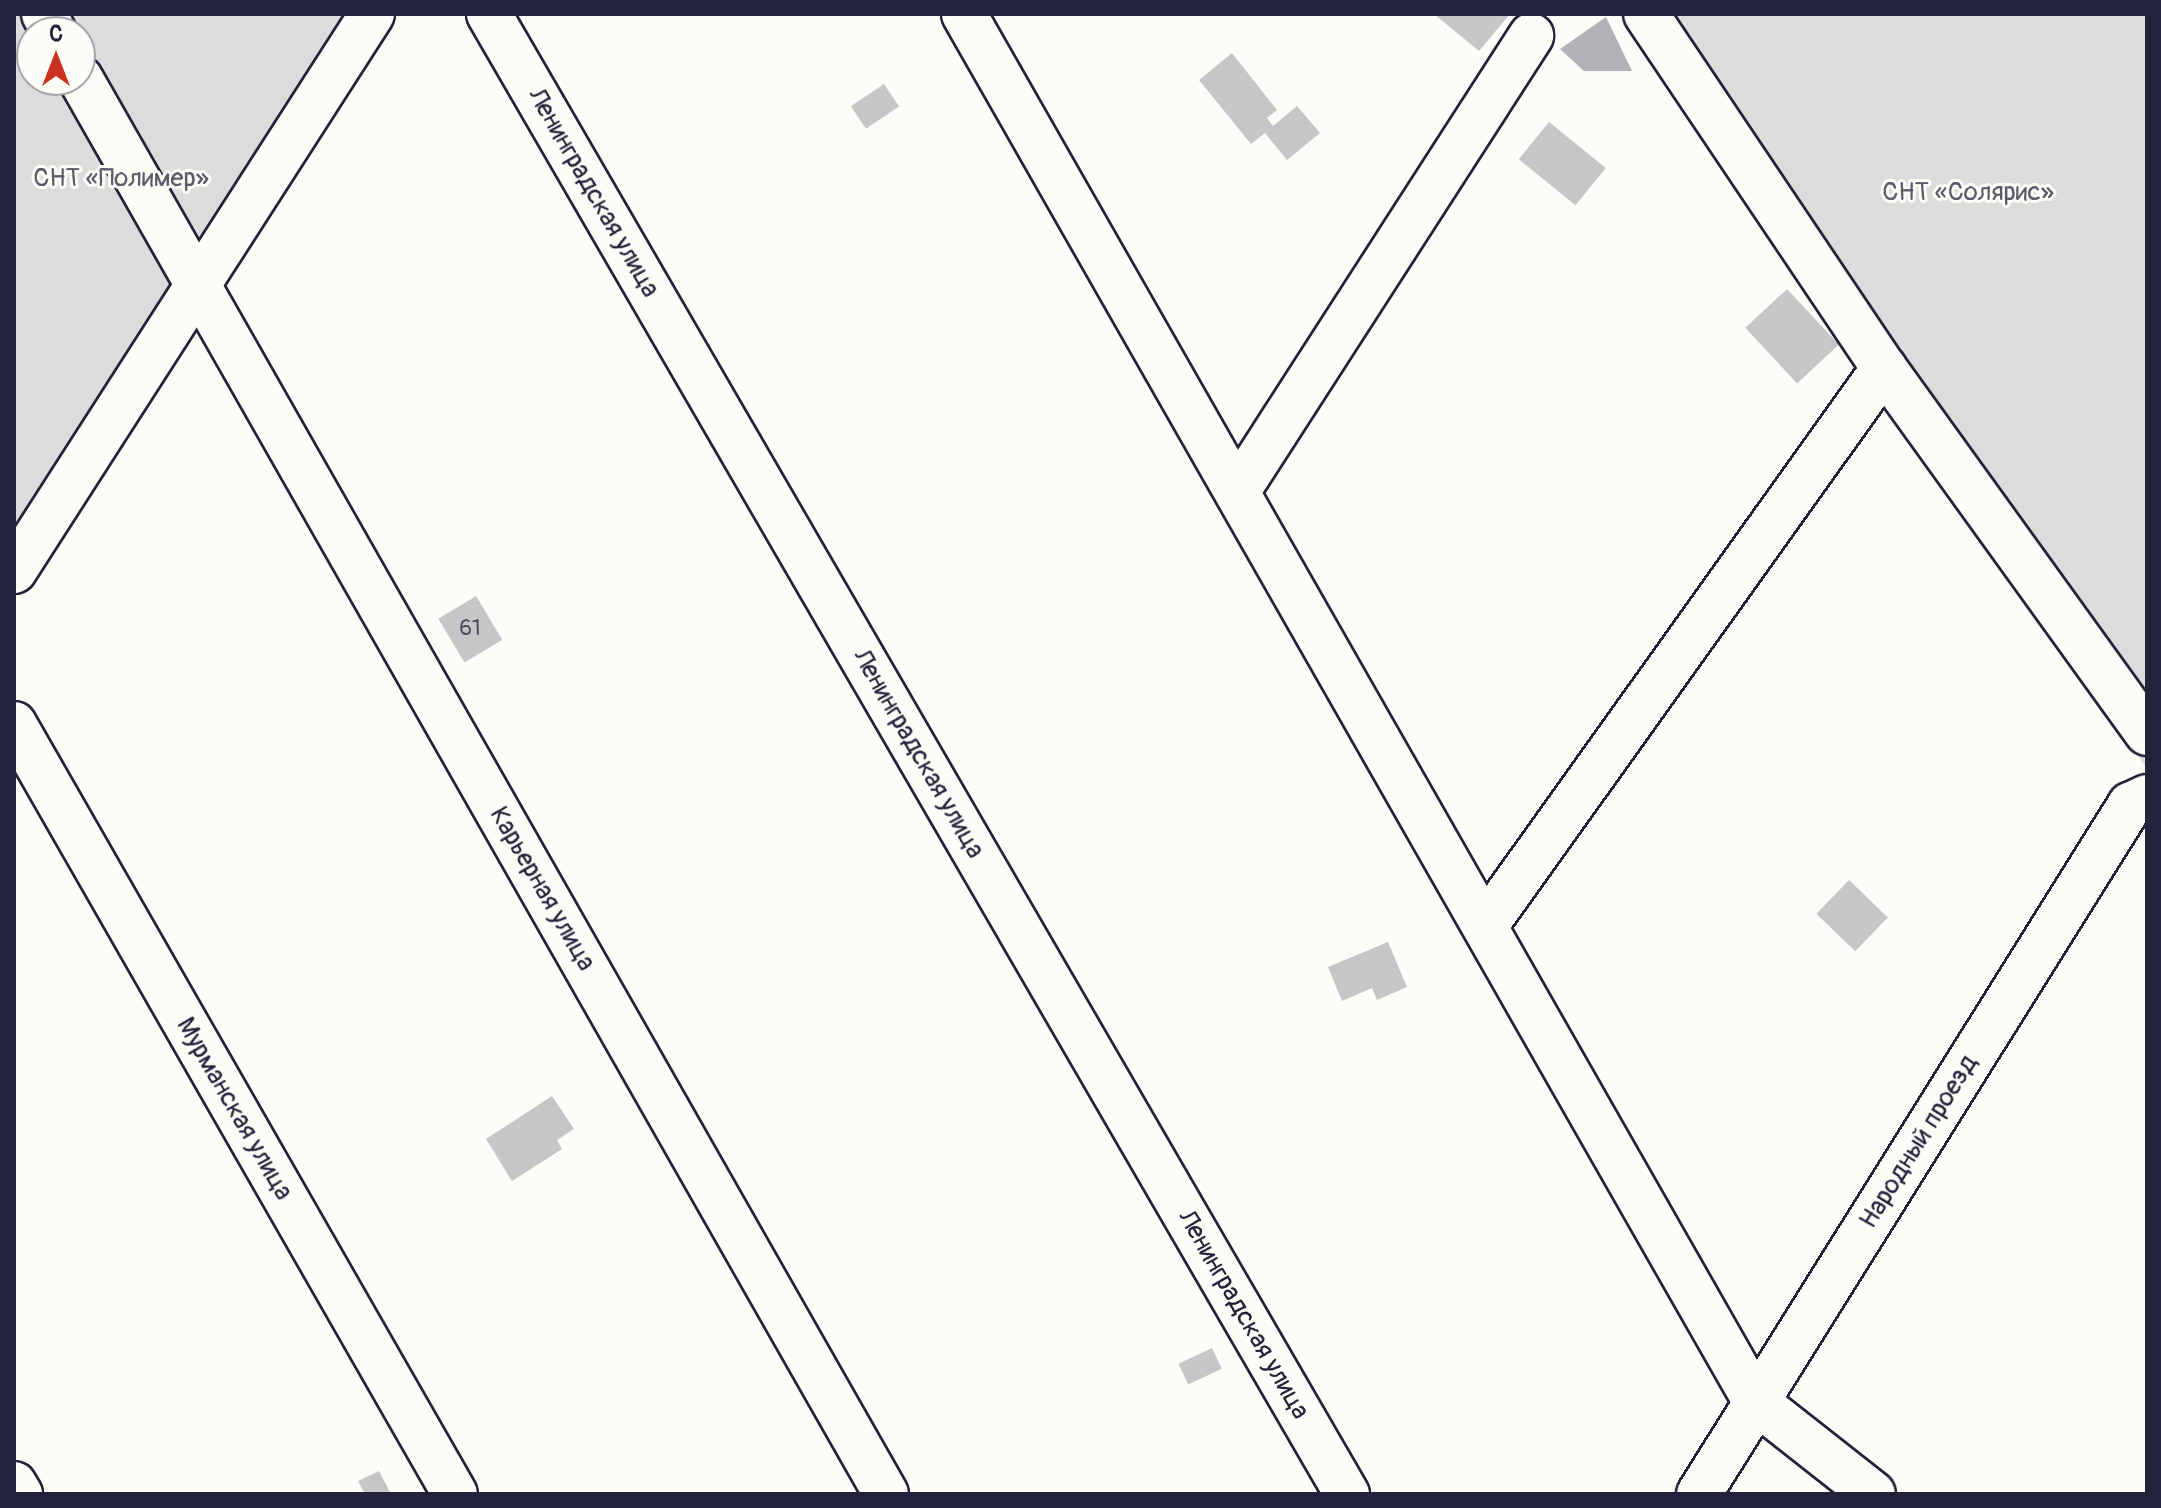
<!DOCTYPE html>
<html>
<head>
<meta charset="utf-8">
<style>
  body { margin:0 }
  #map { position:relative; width:2161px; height:1508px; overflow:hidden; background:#fdfcf7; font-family:Pangolin,sans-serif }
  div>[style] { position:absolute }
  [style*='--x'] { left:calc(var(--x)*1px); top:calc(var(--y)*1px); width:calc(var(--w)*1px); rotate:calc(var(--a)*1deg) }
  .green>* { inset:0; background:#dddcdb }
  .water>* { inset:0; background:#b2b2b7 }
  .building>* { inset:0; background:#c6c6c8; transform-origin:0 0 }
  .roads { filter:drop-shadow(2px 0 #22223b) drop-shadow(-2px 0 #22223b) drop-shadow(0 2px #22223b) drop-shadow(0 -2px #22223b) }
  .minor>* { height:44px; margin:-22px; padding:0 22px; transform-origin:22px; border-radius:22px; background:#fdfcf7 }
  span { translate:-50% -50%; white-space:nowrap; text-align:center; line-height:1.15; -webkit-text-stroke:6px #fdfcf7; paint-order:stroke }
  .number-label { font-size:22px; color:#4b4b5e }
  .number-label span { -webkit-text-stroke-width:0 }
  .park-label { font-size:26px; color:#5a5a6b }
  .street-label { font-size:26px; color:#22223b }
  .frame { position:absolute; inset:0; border:16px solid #22223b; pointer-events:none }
  .north { position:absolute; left:16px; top:16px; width:80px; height:80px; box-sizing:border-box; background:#fdfcf7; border:2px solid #a5a5ac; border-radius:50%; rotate:0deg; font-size:22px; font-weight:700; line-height:32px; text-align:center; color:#22223b }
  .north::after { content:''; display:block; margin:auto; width:28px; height:36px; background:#c8321e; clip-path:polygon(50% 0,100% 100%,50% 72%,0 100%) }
</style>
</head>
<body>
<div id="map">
  <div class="green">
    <div style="clip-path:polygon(evenodd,14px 14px,351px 14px,14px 551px,14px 14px,32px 32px,80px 32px,80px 80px,32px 80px,32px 32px)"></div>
    <div style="clip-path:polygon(1625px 14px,2147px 14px,2147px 769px)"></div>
  </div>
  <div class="water">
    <div style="clip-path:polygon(1606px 17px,1632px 71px,1584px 71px,1560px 49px)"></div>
  </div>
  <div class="building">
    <div style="clip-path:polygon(1434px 14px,1510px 14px,1479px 51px)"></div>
    <div style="clip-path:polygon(1232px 53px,1277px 110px,1267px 118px,1273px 126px,1297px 106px,1320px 133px,1287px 160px,1265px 133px,1251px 144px,1199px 80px)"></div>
    <div style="left:884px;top:84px;width:27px;height:40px;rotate:56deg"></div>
    <div style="left:1549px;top:122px;width:73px;height:48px;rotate:39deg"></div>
    <div style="left:1787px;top:289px;width:76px;height:57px;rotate:47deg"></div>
    <div style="left:476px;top:596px;width:51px;height:44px;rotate:59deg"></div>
    <div style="left:1849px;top:880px;width:54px;height:47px;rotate:44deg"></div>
    <div style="clip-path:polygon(1388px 942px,1407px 987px,1377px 1000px,1372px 988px,1342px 1001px,1328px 967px)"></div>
    <div style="clip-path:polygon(552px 1096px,574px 1129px,557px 1140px,562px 1149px,512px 1181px,486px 1139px)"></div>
    <div style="left:1212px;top:1348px;width:23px;height:37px;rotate:65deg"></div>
    <div style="clip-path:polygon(379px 1471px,391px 1494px,365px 1494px,358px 1481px)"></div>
  </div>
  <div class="roads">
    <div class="minor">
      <div style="--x:44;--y:14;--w:21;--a:61"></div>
      <div style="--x:489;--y:14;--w:1711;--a:59.9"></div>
      <div style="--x:964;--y:14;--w:1597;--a:60.3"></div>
      <div style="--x:1755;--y:1401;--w:150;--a:38.2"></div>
      <div style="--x:1646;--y:14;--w:427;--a:56.1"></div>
      <div style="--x:1884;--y:368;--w:450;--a:54.2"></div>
      <div style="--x:80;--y:78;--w:1629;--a:60.35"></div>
      <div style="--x:1237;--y:492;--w:543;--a:-57.19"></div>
      <div style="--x:14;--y:571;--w:662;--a:-57.27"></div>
      <div style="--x:14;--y:724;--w:887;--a:60.2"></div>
      <div style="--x:1485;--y:926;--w:686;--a:-54.43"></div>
      <div style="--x:14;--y:1484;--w:12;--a:59"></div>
      <div style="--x:1699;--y:1494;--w:813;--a:-57.97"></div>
      <div style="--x:2130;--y:805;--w:19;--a:-25"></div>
    </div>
  </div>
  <div class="number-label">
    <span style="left:470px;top:629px">61</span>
  </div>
  <div class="park-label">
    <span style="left:121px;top:179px">СНТ «Полимер»</span>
    <span style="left:1968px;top:193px">СНТ «Солярис»</span>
  </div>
  <div class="street-label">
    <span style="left:593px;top:193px;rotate:60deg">Ленинградская улица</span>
    <span style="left:918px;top:754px;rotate:60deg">Ленинградская улица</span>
    <span style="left:542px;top:889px;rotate:60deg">Карьерная улица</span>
    <span style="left:234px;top:1109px;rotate:60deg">Мурманская улица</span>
    <span style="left:1919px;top:1142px;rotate:-58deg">Народный проезд</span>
    <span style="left:1243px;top:1315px;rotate:60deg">Ленинградская улица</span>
  </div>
  <div class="frame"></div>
  <div class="north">С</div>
</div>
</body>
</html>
